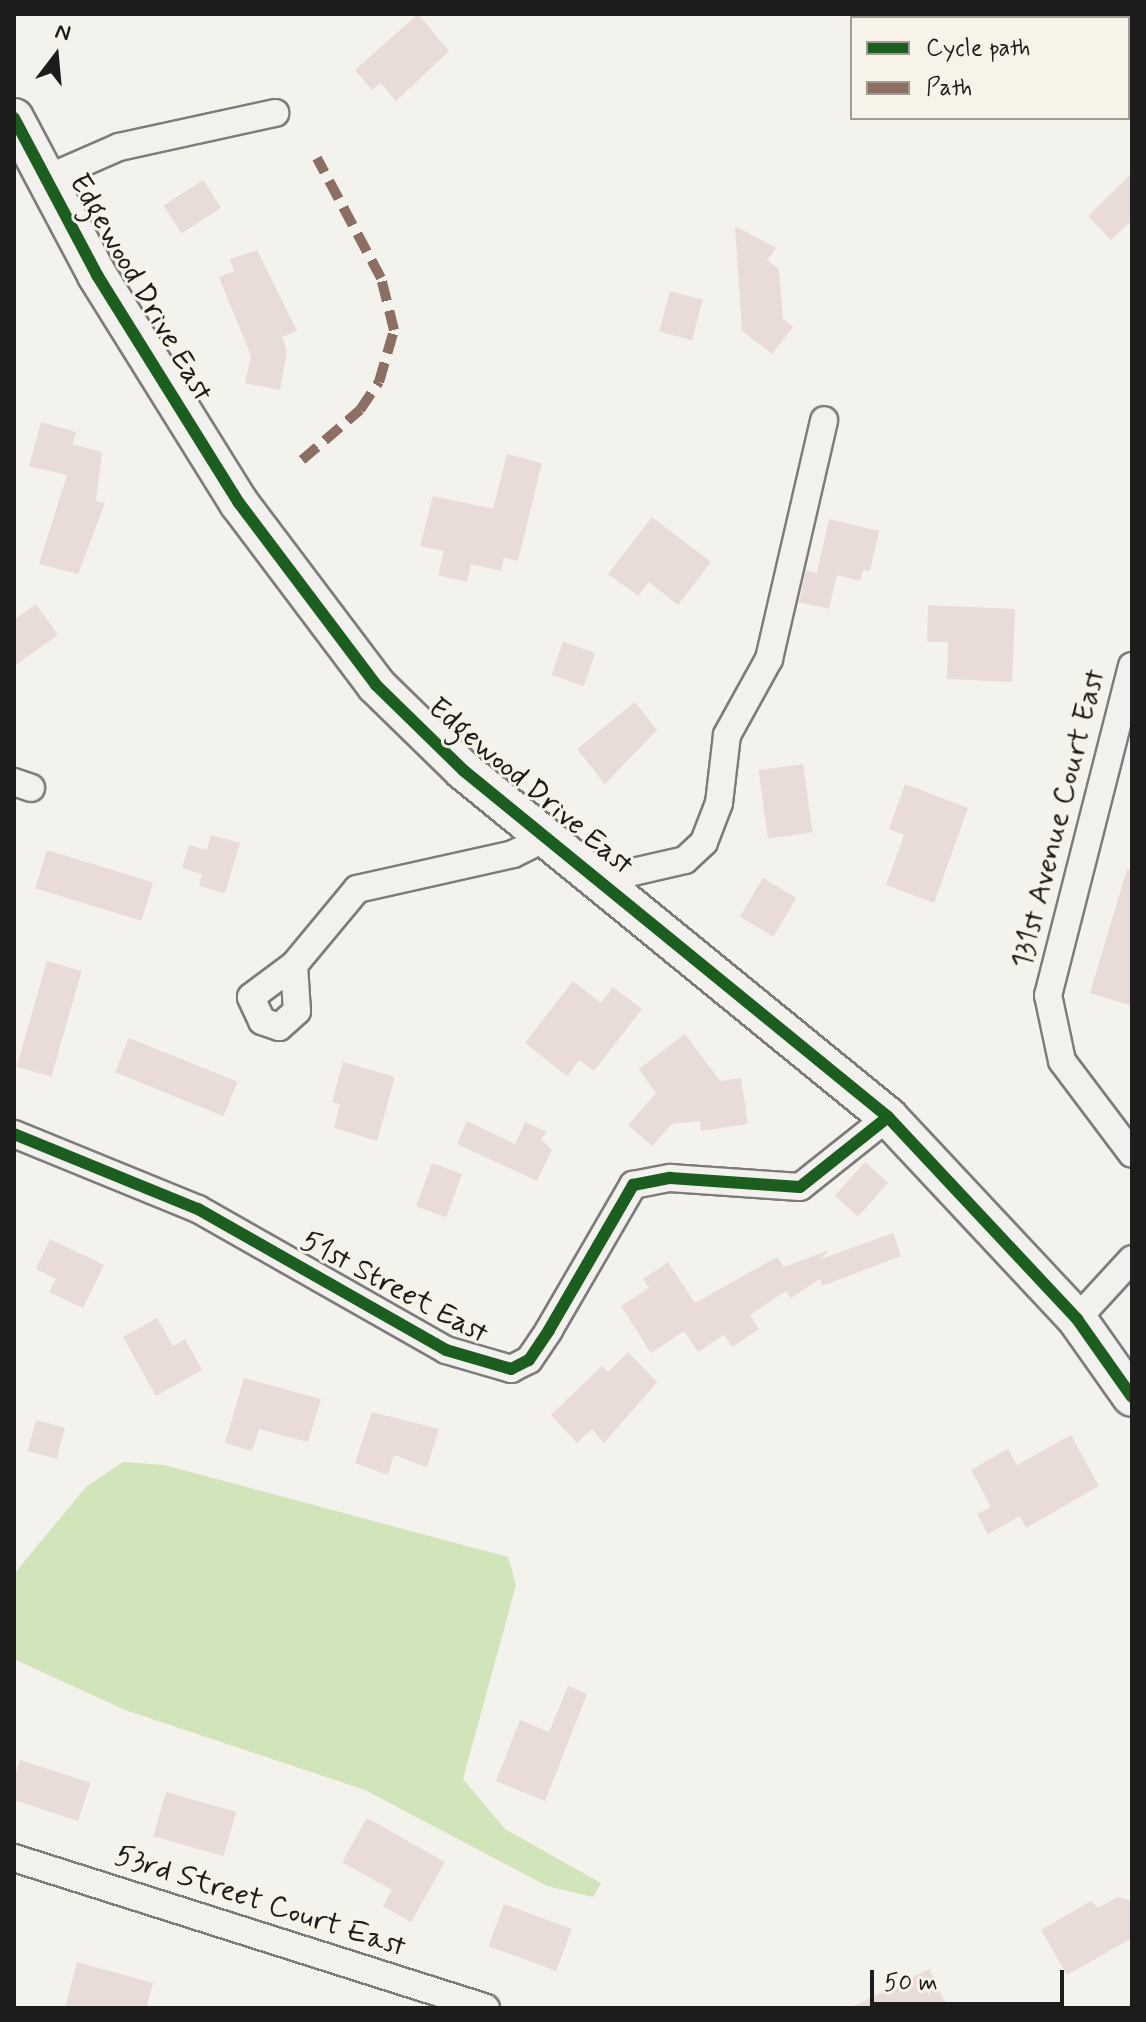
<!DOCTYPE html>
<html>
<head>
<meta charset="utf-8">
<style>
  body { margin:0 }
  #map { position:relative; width:1146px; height:2022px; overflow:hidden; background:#f4f2ec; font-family:Mynerve,sans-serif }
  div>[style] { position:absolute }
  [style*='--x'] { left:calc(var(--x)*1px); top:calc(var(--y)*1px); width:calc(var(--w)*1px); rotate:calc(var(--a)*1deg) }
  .green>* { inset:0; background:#d1e4ba }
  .building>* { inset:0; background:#e8dbd8; transform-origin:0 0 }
  .roads { filter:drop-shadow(2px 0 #7d7c7a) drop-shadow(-2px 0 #7d7c7a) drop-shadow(0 2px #7d7c7a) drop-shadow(0 -2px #7d7c7a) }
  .street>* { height:26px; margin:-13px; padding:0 13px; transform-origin:13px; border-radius:13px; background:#f2f1ed }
  .secondary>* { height:38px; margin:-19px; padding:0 19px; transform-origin:19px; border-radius:19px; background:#f2f1ed }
  .quiet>* { height:10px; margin-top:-5px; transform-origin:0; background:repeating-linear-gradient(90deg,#8d6e63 0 20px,transparent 0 30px) }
  .cycleway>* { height:12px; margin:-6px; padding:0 6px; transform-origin:6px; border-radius:6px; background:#1b5e20 }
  span { translate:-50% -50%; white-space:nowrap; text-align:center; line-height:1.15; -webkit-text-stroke:6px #f7f3e8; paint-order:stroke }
  .street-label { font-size:30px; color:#1c1c1c }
  .frame { position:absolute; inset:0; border:16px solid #1c1c1c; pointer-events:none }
  .legend { position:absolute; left:850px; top:16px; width:280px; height:104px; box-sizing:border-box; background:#f7f3e8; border:2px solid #9f9d96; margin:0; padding:10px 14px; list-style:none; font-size:24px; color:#1c1c1c }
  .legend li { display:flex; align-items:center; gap:16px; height:40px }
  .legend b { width:40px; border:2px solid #9f9d96 }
  .north { position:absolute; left:16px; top:16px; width:80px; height:80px; -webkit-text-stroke:6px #f7f3e8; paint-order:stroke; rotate:16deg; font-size:22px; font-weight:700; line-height:32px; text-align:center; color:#1c1c1c }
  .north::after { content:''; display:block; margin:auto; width:28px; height:36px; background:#1c1c1c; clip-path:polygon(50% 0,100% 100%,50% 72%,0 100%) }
  .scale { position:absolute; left:870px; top:1970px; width:194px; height:36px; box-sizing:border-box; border:4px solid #1c1c1c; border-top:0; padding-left:10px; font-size:24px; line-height:28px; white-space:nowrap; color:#1c1c1c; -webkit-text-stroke:6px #f7f3e8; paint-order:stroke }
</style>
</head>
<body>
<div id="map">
  <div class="green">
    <div style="clip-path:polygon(123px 1462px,164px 1465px,508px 1557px,516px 1585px,463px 1779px,505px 1829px,601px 1883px,593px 1897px,547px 1886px,365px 1790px,125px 1710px,14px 1659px,14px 1574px,86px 1487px)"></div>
  </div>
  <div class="building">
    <div style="clip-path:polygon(418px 14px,449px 51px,396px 101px,381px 83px,372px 90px,355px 70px)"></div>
    <div style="clip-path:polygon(1132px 173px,1132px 220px,1111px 240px,1088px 216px)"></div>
    <div style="left:203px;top:180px;width:33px;height:47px;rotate:57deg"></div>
    <div style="clip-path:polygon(735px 226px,776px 248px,767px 260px,779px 269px,783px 319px,793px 327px,772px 354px,742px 331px)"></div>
    <div style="clip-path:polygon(257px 250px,297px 331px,282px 337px,287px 351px,280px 390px,245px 383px,251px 356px,219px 277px,234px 271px,230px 259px)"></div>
    <div style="left:670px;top:291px;width:34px;height:42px;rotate:15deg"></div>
    <div style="clip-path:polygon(41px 422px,76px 432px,73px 444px,102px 452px,96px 501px,105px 503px,78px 574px,39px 564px,67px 475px,29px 466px)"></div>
    <div style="clip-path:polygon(507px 454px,542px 463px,518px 561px,504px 557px,501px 571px,471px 564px,467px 582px,438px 575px,444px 551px,420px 546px,433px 496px,493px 509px)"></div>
    <div style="clip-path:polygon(652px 517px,711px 562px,678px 605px,649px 582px,638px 596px,608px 574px)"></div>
    <div style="clip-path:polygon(829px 519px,879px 531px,870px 571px,863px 570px,860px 581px,837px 575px,829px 609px,799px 602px,806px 570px,817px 573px)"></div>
    <div style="clip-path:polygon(36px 604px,58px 635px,14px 666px,14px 620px)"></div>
    <div style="clip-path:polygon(928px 605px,1015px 609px,1012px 682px,947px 679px,948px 642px,927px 642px)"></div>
    <div style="left:563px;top:642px;width:34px;height:35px;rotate:19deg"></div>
    <div style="clip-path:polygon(635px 702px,657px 730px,605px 784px,577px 749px)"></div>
    <div style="left:803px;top:764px;width:69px;height:45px;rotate:82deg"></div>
    <div style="clip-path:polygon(905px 784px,968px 808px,934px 903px,886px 885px,904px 835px,889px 829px)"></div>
    <div style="clip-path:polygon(211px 835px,240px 843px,225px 893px,199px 886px,202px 874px,182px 868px,189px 845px,207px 850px)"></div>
    <div style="left:47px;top:850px;width:111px;height:40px;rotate:17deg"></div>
    <div style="clip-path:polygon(1127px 869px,1132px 870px,1132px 1006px,1090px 993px)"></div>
    <div style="left:763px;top:878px;width:39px;height:45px;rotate:31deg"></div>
    <div style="left:47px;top:961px;width:36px;height:110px;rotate:16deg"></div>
    <div style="clip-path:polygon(573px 981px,601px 1003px,613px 987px,642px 1009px,594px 1071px,579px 1060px,567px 1076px,525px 1043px)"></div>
    <div style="clip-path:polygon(685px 1034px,720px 1081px,741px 1078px,748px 1124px,701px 1131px,700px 1121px,672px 1124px,652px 1146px,628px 1125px,656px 1093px,639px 1069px)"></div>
    <div style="left:129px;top:1038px;width:117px;height:37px;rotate:22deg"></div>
    <div style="clip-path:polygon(343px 1062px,395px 1077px,377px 1141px,334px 1128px,340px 1104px,332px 1102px)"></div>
    <div style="clip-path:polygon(467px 1121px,515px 1144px,525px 1122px,547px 1132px,541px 1139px,552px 1150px,537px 1181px,457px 1144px)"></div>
    <div style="left:865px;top:1162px;width:31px;height:45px;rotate:42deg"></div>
    <div style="left:432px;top:1163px;width:32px;height:46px;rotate:20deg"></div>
    <div style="clip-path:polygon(893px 1233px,901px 1256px,822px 1286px,820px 1279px,791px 1298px,786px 1291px,750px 1315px,759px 1329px,732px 1347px,724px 1335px,698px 1352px,684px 1331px,651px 1353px,621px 1306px,649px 1288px,643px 1279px,668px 1262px,695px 1303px,777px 1257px,784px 1267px,829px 1250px,821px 1259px)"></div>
    <div style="clip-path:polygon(50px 1239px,104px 1265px,83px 1308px,49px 1292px,56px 1279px,36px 1269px)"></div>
    <div style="clip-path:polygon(157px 1318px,173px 1346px,185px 1339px,202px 1370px,156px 1396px,123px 1337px)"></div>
    <div style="clip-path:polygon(628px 1352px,657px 1382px,604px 1443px,592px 1429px,577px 1443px,551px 1415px,602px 1366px,608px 1372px)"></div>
    <div style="clip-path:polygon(244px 1378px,321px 1399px,308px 1442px,259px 1429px,252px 1451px,225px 1443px)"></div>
    <div style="clip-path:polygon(372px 1412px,439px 1429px,427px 1467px,394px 1455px,388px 1475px,355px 1463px)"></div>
    <div style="left:36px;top:1420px;width:30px;height:32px;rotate:15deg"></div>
    <div style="clip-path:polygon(1071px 1435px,1099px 1486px,1026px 1528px,1020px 1516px,988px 1534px,977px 1514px,991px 1507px,971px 1470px,1008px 1449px,1017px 1465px)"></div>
    <div style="clip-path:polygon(568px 1686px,587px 1694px,545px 1801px,496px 1781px,520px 1720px,549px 1732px)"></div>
    <div style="left:20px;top:1760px;width:74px;height:40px;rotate:18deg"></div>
    <div style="left:166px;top:1792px;width:73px;height:46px;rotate:16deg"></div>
    <div style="clip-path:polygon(367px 1818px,445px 1862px,411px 1922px,383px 1906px,392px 1890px,342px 1862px)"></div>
    <div style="clip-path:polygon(1118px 1897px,1132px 1901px,1132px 1938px,1067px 1975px,1041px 1930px,1091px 1901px,1098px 1908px)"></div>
    <div style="left:504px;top:1904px;width:72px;height:45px;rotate:20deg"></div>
    <div style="clip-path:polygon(77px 1962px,153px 1983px,146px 2008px,65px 2008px)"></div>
    <div style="clip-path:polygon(929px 1969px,948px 2008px,850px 2008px)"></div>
  </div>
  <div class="roads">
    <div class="street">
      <div style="--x:46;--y:179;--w:80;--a:-23.7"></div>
      <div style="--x:119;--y:147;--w:160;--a:-12.3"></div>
      <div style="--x:1132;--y:666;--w:340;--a:104.3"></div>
      <div style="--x:1048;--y:995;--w:67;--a:78"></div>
      <div style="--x:1062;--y:1061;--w:116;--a:53"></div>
      <div style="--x:14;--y:782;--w:18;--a:19"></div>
      <div style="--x:598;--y:880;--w:89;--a:-12.9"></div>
      <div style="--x:685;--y:860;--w:26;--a:-43"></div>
      <div style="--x:704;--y:842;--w:42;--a:-69"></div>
      <div style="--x:719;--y:803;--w:68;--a:-83.3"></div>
      <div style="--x:727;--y:735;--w:87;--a:-61.1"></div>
      <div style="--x:769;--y:659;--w:245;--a:-77"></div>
      <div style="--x:294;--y:965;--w:46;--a:86.3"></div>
      <div style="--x:297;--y:1011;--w:24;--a:138"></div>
      <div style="--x:279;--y:1027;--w:18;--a:-161"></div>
      <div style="--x:262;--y:1021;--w:26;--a:-115"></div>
      <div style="--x:251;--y:997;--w:54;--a:-36.7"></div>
      <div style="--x:294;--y:965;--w:99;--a:-50.3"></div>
      <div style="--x:357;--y:889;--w:160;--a:-12.6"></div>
      <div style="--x:513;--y:854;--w:39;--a:-26"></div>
      <div style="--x:14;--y:1134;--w:199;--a:22.2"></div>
      <div style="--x:198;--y:1209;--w:285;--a:29.6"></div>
      <div style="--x:446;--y:1350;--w:68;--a:16.3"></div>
      <div style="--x:511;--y:1369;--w:20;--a:-27"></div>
      <div style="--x:529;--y:1360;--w:36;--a:-56"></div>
      <div style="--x:549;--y:1330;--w:168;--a:-59.9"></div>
      <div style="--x:633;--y:1185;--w:38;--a:-11"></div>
      <div style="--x:670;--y:1178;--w:130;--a:4"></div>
      <div style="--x:800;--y:1187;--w:112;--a:-38.5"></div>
      <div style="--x:1077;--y:1319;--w:81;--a:-47.5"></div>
      <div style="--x:14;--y:1858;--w:495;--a:17.6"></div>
    </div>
    <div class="secondary">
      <div style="--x:14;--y:118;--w:178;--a:62.1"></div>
      <div style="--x:97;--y:275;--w:269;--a:58.1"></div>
      <div style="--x:239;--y:503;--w:228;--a:53"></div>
      <div style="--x:376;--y:685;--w:122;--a:44.3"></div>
      <div style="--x:463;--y:770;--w:549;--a:39.23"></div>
      <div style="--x:888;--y:1117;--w:277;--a:46.9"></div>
      <div style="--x:1077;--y:1319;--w:95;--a:54.8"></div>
    </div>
  </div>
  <div class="quiet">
    <div style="--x:302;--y:460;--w:77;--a:-40.8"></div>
    <div style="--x:360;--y:410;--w:34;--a:-56"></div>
    <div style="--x:379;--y:382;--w:54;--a:-73.9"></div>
    <div style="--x:394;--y:330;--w:54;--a:-104"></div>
    <div style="--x:381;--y:278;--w:136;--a:-118.1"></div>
  </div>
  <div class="cycleway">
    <div style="--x:14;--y:118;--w:178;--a:62.1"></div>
    <div style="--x:97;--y:275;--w:269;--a:58.1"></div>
    <div style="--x:239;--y:503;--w:228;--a:53"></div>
    <div style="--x:376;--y:685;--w:122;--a:44.3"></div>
    <div style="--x:463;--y:770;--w:549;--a:39.23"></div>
    <div style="--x:888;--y:1117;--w:277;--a:46.9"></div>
    <div style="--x:1077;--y:1319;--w:95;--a:54.8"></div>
    <div style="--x:14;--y:1134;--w:199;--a:22.2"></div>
    <div style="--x:198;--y:1209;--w:285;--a:29.6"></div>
    <div style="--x:446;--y:1350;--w:68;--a:16.3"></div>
    <div style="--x:511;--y:1369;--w:20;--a:-27"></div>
    <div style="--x:529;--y:1360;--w:36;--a:-56"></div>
    <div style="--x:549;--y:1330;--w:168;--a:-59.9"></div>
    <div style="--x:633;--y:1185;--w:38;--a:-11"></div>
    <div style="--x:670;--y:1178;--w:130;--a:4"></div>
    <div style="--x:800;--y:1187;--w:112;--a:-38.5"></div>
  </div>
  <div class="street-label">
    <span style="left:140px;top:288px;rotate:60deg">Edgewood Drive East</span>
    <span style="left:530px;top:787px;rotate:40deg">Edgewood Drive East</span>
    <span style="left:1059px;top:819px;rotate:-76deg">131st Avenue Court East</span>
    <span style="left:394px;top:1288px;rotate:28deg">51st Street East</span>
    <span style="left:260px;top:1902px;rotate:18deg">53rd Street Court East</span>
  </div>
  <div class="frame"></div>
  <ul class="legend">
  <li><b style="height:10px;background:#1b5e20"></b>Cycle path</li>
  <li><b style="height:10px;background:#8d6e63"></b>Path</li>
  </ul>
  <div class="north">N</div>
  <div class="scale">50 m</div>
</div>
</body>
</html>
